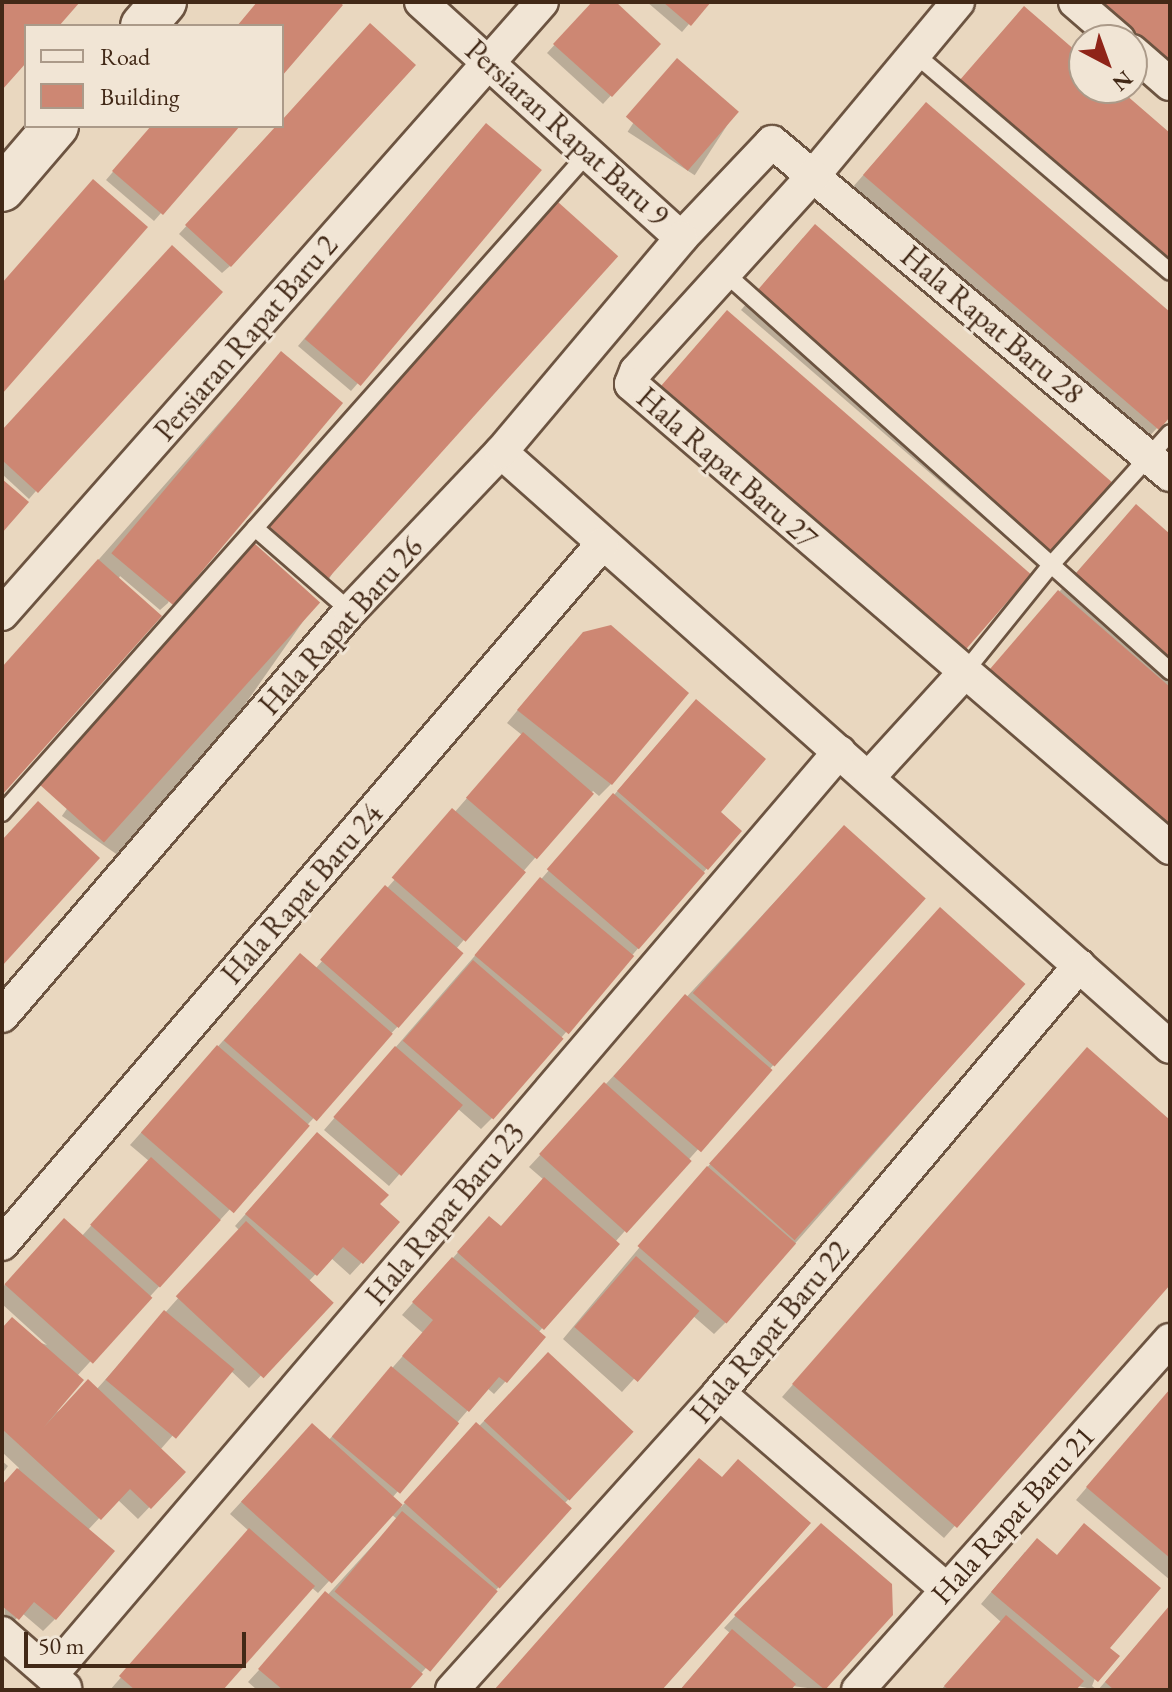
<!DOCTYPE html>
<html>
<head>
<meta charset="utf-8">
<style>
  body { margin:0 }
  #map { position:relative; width:1172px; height:1692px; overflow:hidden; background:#e9d7bf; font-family:"EB Garamond",serif }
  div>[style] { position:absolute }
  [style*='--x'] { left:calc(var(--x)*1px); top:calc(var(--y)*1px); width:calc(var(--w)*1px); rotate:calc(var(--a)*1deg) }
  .shadow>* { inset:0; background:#0003; transform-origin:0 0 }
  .building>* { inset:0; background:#cd8773; transform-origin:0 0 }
  .roads { filter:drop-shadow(2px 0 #6c5441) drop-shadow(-2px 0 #6c5441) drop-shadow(0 2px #6c5441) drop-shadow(0 -2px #6c5441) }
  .lane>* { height:16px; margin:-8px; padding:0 8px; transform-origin:8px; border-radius:8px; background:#f1e5d5 }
  .street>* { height:32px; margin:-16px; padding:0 16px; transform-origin:16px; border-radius:16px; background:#f1e5d5 }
  .secondary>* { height:44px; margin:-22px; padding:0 22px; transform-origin:22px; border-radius:22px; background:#f1e5d5 }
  span { translate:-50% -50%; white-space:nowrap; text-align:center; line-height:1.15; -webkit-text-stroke:6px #f1e5d5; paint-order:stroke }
  .street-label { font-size:30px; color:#422917 }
  .frame { position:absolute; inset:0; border:4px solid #422917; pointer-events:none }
  .legend { position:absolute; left:24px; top:24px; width:260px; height:104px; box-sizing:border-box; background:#f1e5d5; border:2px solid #ab9a89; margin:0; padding:10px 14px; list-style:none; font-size:24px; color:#422917 }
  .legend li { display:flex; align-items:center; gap:16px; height:40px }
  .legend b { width:40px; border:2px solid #ab9a89 }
  .north { position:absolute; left:1068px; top:24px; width:80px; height:80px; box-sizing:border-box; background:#f1e5d5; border:2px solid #ab9a89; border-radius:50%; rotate:139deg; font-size:22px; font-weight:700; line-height:32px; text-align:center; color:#422917 }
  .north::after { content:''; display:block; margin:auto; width:28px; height:36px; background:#8f2418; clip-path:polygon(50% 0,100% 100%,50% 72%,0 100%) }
  .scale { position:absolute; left:24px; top:1632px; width:222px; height:36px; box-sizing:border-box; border:4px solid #422917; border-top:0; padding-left:10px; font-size:24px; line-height:28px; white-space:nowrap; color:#422917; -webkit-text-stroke:6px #f1e5d5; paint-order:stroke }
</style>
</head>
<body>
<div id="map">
  <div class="shadow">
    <div style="clip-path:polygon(594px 2px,613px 2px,658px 44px,603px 104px,547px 53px)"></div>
    <div style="clip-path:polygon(647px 2px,708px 2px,682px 32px)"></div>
    <div style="clip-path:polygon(363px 34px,230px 266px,222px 273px,179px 234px)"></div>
    <div style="left:669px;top:68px;width:80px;height:76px;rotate:33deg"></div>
    <div style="clip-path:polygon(914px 117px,1170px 314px,1170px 414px,1146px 440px,852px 188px)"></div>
    <div style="clip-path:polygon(152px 126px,237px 126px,154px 221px,106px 180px)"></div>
    <div style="clip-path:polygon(478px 133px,358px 383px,351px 391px,298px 346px)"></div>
    <div style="clip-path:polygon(550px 213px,329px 579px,321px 586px,263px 535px)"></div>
    <div style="clip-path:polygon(803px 238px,1051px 555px,1039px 567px,741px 310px)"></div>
    <div style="clip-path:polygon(716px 325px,966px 646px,954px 658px,652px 398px)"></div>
    <div style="clip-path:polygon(274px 361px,168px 603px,160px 610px,120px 576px,2px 792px,2px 669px)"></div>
    <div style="clip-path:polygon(2px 432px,36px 491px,29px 499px,2px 474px)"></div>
    <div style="clip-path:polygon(1124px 519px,1170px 537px,1170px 845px,980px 681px)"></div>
    <div style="left:246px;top:553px;width:86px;height:321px;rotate:35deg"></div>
    <div style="clip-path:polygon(571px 646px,611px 784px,599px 796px,593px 791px,456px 949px,398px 1026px,77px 1376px,53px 1414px,96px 1390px,239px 1230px,235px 1226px,306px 1146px,398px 1223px,350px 1275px,331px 1258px,308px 1282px,330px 1303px,249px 1388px,230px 1370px,160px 1450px,183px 1472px,138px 1519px,117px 1499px,88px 1530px,112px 1551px,55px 1619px,43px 1631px,22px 1613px,5px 1630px,2px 1486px,19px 1468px,2px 1452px,2px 1330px,47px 1345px,2px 1304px,2px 1288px,52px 1233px,81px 1237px,149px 1161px,130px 1145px,288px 968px,315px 969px,454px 813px,522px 735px,507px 723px)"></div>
    <div style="clip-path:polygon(685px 713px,718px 812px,739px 831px,493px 1117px,481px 1129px,457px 1108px,389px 1186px,324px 1130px)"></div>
    <div style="clip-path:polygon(833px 839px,922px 899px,615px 1242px,538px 1333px,505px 1382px,494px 1394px,487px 1388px,392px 1498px,401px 1507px,537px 1366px,632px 1431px,564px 1504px,569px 1509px,406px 1690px,257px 1690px,248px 1682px,397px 1519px,391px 1514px,318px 1593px,311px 1587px,220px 1690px,110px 1690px,249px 1531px,230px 1514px,300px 1438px,328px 1441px,423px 1333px,402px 1315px,478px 1230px,500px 1228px,544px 1180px,529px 1167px)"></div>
    <div style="clip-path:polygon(928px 921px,1023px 984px,726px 1322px,714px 1334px,692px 1315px,622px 1392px,563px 1339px,695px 1181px)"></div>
    <div style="clip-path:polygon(1075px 1062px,1170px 1122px,1170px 1282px,944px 1538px,782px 1397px)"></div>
    <div style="clip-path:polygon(1170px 1390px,1170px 1580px,1076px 1500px)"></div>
    <div style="clip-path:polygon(2px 1461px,8px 1466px,2px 1474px)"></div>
    <div style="clip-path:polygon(809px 1537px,891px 1614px,823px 1690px,792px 1686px,788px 1690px,680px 1690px,730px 1633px,724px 1628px)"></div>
    <div style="clip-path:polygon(1025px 1552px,1107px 1648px,1092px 1686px,1097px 1690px,1077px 1686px,1073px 1690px,941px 1690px,1001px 1622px,981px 1604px)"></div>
    <div style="clip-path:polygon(1170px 1608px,1170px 1690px,1098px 1690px,1160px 1618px)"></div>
  </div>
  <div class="building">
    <div style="clip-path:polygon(2px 2px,80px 2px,59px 26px,26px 26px,26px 63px,2px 90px)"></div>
    <div style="clip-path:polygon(257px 2px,339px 2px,343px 5px,282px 76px,282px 26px,237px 26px)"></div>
    <div style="clip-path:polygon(592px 2px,616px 2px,661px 44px,612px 97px,553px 44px)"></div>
    <div style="clip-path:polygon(663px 2px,711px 2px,691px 26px)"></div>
    <div style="clip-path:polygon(1096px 2px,1170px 2px,1170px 67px)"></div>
    <div style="clip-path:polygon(1024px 6px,1084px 58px,1084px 88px,1118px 88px,1170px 133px,1170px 264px,959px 81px)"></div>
    <div style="clip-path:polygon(370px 23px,416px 65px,231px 267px,185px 225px,276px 126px,282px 126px,282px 120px)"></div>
    <div style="left:677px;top:58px;width:82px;height:78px;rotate:41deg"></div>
    <div style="clip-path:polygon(926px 102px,1170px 312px,1170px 417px,1159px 430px,863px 175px)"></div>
    <div style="left:486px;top:123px;width:73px;height:282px;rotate:40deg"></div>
    <div style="clip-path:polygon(151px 126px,240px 126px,163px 215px,112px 171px)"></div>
    <div style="clip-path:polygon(93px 179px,148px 227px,2px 394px,2px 283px)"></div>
    <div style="left:558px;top:202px;width:81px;height:434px;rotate:42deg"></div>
    <div style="left:815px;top:224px;width:397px;height:97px;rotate:41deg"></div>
    <div style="clip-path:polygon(172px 245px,223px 292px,38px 493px,2px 460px,2px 430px)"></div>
    <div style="left:727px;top:310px;width:403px;height:100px;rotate:41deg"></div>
    <div style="left:281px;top:351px;width:81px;height:264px;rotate:40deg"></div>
    <div style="clip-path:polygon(2px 479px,29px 502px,2px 533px)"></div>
    <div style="clip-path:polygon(1136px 504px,1170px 534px,1170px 665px,1071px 579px)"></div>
    <div style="left:254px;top:543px;width:89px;height:323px;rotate:42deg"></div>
    <div style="clip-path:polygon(98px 559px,162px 616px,2px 795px,2px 667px)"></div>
    <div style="clip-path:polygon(1058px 590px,1170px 687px,1170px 824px,990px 669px)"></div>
    <div style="clip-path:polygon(611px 625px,689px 693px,612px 785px,517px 710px,583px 632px)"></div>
    <div style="clip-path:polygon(696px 699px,766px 759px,721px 812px,742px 831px,708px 870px,617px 791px)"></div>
    <div style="left:523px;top:732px;width:94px;height:87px;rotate:41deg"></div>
    <div style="left:613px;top:793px;width:122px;height:101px;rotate:41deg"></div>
    <div style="clip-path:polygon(38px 801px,100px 858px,2px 966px,2px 840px)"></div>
    <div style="left:452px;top:808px;width:98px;height:92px;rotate:41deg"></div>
    <div style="left:844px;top:825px;width:110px;height:226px;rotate:42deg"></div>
    <div style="left:540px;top:877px;width:123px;height:102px;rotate:40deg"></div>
    <div style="left:385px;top:885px;width:104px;height:99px;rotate:41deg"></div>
    <div style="left:940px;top:907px;width:115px;height:345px;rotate:42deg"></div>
    <div style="left:300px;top:953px;width:123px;height:116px;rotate:41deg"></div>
    <div style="left:473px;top:960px;width:120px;height:107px;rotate:41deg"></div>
    <div style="left:685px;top:994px;width:116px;height:109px;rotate:41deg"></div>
    <div style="left:217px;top:1045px;width:123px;height:116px;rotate:41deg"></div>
    <div style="left:395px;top:1046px;width:90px;height:94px;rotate:41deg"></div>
    <div style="clip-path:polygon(1087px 1047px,1170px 1120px,1170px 1285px,957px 1528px,792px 1384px)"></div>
    <div style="left:604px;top:1082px;width:118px;height:97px;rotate:42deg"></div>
    <div style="clip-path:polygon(317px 1132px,389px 1195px,380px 1204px,400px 1222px,363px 1264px,343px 1247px,317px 1276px,245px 1214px)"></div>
    <div style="left:151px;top:1157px;width:94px;height:91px;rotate:42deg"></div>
    <div style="left:707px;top:1166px;width:118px;height:106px;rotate:41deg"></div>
    <div style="clip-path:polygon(544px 1177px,620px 1244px,544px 1330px,457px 1252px,489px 1216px,501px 1226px)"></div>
    <div style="left:64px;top:1218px;width:119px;height:89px;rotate:42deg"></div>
    <div style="left:246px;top:1221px;width:120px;height:103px;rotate:43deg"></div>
    <div style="left:636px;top:1256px;width:84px;height:94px;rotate:41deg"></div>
    <div style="clip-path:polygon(452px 1257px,546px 1337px,507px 1383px,499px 1377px,469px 1412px,402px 1356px,433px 1320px,412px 1302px)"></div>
    <div style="left:164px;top:1310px;width:92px;height:91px;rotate:40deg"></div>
    <div style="clip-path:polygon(12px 1317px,84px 1380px,44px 1427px,88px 1379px,186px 1472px,151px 1509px,130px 1489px,101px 1520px,2px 1429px,2px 1328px)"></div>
    <div style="left:548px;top:1352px;width:117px;height:94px;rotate:43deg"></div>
    <div style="left:391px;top:1366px;width:89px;height:92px;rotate:40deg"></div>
    <div style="clip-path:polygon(1170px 1389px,1170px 1558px,1086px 1487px)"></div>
    <div style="left:476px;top:1422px;width:129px;height:108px;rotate:42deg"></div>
    <div style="left:312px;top:1423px;width:122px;height:106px;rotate:42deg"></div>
    <div style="clip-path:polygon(699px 1458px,722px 1477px,738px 1459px,811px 1523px,662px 1690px,494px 1690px)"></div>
    <div style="clip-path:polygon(17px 1468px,115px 1551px,56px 1620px,34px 1602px,19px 1620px,2px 1606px,2px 1485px)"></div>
    <div style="left:402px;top:1511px;width:125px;height:105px;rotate:40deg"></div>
    <div style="clip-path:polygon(821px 1523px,892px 1584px,893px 1615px,825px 1690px,734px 1615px)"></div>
    <div style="clip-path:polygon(1084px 1523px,1161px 1588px,1110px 1648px,1120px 1656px,1098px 1682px,991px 1592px,1037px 1538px,1057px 1555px)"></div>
    <div style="clip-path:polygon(249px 1528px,315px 1586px,223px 1690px,135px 1690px,119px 1676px)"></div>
    <div style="clip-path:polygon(325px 1591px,423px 1674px,409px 1690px,283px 1690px,258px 1669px)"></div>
    <div style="clip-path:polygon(1170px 1605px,1170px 1690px,1114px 1690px,1105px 1682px)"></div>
    <div style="clip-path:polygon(1006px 1615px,1084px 1681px,1076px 1690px,949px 1690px,944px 1686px)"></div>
    <div style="clip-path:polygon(732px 1629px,796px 1684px,791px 1690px,680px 1690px)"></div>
  </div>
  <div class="roads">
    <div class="lane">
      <div style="--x:915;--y:54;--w:335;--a:40.5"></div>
      <div style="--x:726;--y:274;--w:596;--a:41.8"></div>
      <div style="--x:255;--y:528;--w:126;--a:41.1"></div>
      <div style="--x:963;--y:674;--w:139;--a:-51.1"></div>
      <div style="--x:1050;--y:566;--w:179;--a:-47.9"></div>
      <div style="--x:2;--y:813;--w:884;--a:-48.39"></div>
    </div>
    <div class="street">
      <div style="--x:421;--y:2;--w:351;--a:42.2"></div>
      <div style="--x:681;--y:238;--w:132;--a:-46.5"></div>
      <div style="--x:772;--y:142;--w:519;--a:39.92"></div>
      <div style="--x:958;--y:2;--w:226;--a:129.8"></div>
      <div style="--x:813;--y:176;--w:263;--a:132.2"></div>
      <div style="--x:636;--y:371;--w:14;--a:111"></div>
      <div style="--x:631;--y:384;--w:711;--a:40.72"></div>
      <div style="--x:1075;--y:2;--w:58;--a:40.8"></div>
      <div style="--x:1132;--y:51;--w:50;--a:41"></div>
      <div style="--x:501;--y:452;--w:895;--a:41.65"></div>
      <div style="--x:2;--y:614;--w:816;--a:-48.58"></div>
      <div style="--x:870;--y:776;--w:138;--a:-47.6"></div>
      <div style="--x:2;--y:1016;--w:534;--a:-49.33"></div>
      <div style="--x:350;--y:611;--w:219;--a:-46.5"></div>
      <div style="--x:501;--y:452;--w:280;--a:-49.9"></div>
      <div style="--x:2;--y:1244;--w:922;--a:-49.4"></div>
      <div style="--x:719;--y:1393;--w:300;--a:40.8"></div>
      <div style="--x:2;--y:1633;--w:84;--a:41.1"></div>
      <div style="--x:51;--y:1675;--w:1214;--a:-49.51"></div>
      <div style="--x:452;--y:1690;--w:399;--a:-48"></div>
      <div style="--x:719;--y:1393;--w:559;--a:-49.87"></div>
      <div style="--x:858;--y:1690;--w:469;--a:-48.3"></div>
    </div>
    <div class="secondary">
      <div style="--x:143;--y:26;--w:32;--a:-49"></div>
      <div style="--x:2;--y:189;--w:83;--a:-49.4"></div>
    </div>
  </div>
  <div class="street-label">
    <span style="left:567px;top:133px;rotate:42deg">Persiaran Rapat Baru 9</span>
    <span style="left:992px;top:325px;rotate:40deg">Hala Rapat Baru 28</span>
    <span style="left:246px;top:338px;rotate:-49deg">Persiaran Rapat Baru 2</span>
    <span style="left:727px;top:468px;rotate:41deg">Hala Rapat Baru 27</span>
    <span style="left:341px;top:626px;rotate:-48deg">Hala Rapat Baru 26</span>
    <span style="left:302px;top:894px;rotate:-49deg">Hala Rapat Baru 24</span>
    <span style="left:445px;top:1214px;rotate:-50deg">Hala Rapat Baru 23</span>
    <span style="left:770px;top:1332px;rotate:-50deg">Hala Rapat Baru 22</span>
    <span style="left:1013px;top:1515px;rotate:-48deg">Hala Rapat Baru 21</span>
  </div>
  <div class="frame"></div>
  <ul class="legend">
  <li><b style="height:10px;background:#f1e5d5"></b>Road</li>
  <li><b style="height:22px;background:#cd8773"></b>Building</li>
  </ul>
  <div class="north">N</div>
  <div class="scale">50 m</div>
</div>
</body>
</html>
